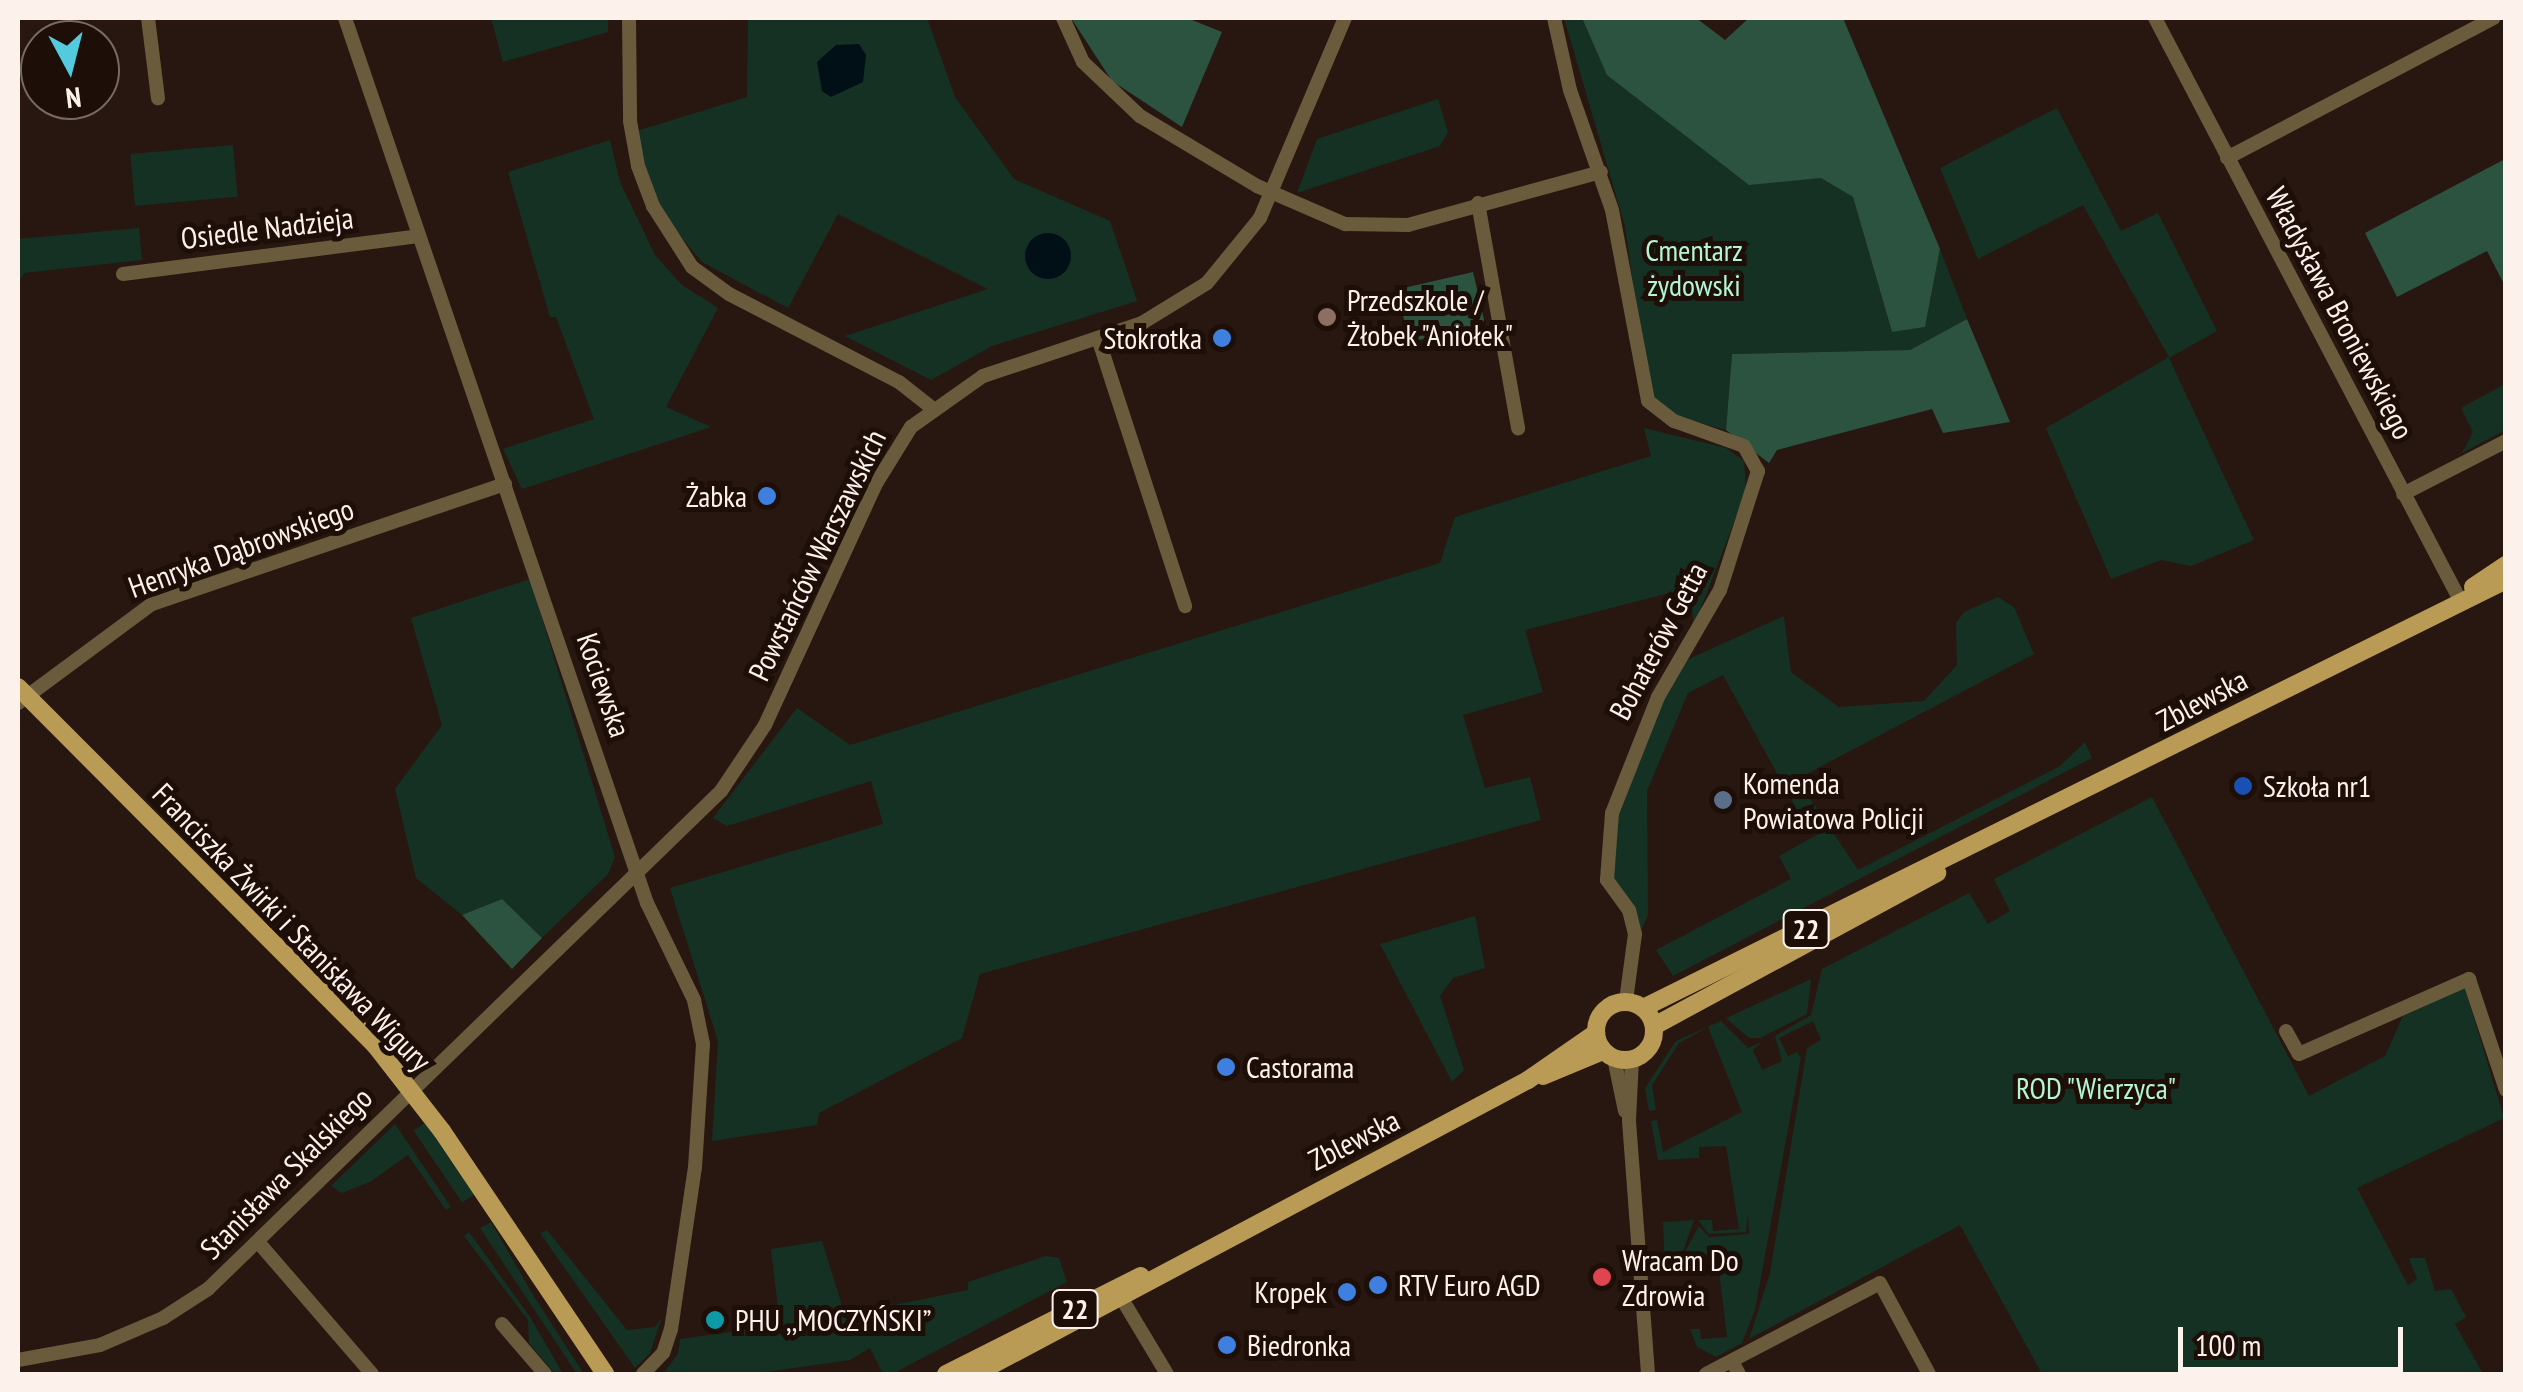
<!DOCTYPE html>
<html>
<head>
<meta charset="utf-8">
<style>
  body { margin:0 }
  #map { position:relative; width:2523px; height:1392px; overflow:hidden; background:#271710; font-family:"PT Sans Narrow",sans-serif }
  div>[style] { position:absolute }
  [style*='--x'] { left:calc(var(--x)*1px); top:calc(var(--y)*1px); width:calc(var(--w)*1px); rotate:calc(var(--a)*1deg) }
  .green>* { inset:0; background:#153124; transform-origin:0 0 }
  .forest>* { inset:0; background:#2c5240; transform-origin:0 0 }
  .water>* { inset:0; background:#001016 }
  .round { border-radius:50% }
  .minor>* { height:14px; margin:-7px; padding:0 7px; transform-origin:7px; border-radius:7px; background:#695b3b }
  .major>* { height:18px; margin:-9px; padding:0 9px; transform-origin:9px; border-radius:9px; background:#ba9b55 }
  .major>.ring { margin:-9px; padding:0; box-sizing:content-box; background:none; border:18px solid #ba9b55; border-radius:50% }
  .dots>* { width:28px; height:28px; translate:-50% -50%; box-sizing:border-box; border:5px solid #1d0e07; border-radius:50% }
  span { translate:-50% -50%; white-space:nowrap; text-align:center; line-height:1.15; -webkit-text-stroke:10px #1d0e07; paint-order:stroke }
  .shield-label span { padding:2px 8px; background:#1d0e07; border:2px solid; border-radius:8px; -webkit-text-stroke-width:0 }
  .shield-label { font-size:28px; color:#fdf1ec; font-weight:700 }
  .street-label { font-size:30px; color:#fdf1ec }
  .park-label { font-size:30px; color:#b2f6d5 }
  .poi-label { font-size:30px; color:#fdf1ec }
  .left { translate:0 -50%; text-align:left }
  .right { translate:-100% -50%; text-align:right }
  .frame { position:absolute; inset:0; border:20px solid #fdf1ec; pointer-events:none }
  .north { position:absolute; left:20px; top:20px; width:100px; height:100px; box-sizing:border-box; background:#1d0e07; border:2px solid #776963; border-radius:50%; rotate:173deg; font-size:28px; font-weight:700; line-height:40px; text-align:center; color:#fdf1ec }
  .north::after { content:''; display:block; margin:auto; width:35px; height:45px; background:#54cade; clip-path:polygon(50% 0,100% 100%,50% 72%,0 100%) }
  .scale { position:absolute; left:2178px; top:1327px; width:225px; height:45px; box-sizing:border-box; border:5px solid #fdf1ec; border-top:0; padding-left:12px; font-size:30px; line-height:35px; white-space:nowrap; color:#fdf1ec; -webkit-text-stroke:8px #1d0e07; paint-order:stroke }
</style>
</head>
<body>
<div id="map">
  <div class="green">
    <div style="clip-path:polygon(491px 18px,608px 18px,608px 32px,503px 62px)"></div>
    <div style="clip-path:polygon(748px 18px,927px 18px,955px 97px,1014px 179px,1110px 221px,1137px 301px,992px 346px,931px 380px,845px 336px,988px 289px,838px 214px,788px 308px,702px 262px,667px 220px,645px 173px,637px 131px,747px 97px)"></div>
    <div style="clip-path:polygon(1564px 18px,1582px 18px,1608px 75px,1748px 184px,1821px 178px,1853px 197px,1892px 332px,1925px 327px,1940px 249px,1967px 319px,1910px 350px,1732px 354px,1726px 430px,1678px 417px,1654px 399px,1644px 365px,1625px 226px)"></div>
    <div style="clip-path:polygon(1438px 99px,1448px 132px,1440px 146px,1297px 193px,1317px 139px)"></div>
    <div style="clip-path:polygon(2057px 108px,2121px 231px,2158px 213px,2217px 331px,2169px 358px,2254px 540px,2191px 566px,2161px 560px,2111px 579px,2046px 428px,2169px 357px,2083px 205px,1978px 259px,1940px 168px)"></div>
    <div style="clip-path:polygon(610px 140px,620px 182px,655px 255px,682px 285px,718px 308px,666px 407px,711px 427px,522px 489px,503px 449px,594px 419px,556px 317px,550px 317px,508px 172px)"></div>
    <div style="left:233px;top:145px;width:52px;height:103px;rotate:85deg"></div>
    <div style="clip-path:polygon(139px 228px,142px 260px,24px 273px,18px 284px,18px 239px)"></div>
    <div style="clip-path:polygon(2505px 384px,2505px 430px,2462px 453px,2473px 432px,2461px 408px)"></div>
    <div style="clip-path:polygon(1644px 428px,1726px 448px,1744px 461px,1746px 491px,1694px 626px,1689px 588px,1525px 630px,1543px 692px,1463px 715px,1485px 788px,1530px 777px,1541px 820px,980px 974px,962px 1038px,819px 1113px,817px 1125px,712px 1141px,718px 1041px,670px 888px,883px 824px,871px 781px,727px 826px,713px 818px,797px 708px,850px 745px,1440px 563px,1455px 517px,1651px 456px)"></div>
    <div style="clip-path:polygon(530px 579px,615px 857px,608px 874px,542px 938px,502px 899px,462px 915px,416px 878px,395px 789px,442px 725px,411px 618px)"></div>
    <div style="clip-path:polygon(1998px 597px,2014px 607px,2034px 654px,1797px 779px,1858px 870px,2060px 766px,2085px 742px,2092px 758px,1673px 976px,1656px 950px,1791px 879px,1779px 856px,1820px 833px,1809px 812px,1800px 815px,1723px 675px,1688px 693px,1647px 791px,1648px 915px,1641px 931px,1614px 882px,1611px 849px,1625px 782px,1682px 662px,1784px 616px,1791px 672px,1839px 707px,1924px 701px,1957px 665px,1956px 623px,1964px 612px)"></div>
    <div style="clip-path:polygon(2152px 797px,2309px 1096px,2385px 1056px,2403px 1016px,2465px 988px,2504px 1118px,2357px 1188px,2408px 1285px,2417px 1279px,2409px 1258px,2425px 1258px,2435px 1291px,2451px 1289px,2466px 1317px,2455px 1324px,2483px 1374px,2042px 1374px,1960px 1225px,1749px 1339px,1770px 1273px,1807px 1048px,1821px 1040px,1813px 1021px,1779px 1038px,1788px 1056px,1797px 1052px,1801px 1058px,1755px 1310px,1742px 1343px,1716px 1357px,1697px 1347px,1690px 1329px,1700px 1329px,1701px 1339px,1727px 1337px,1719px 1271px,1715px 1254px,1689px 1255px,1689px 1266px,1682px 1267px,1681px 1259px,1699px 1226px,1709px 1237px,1749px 1234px,1748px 1213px,1746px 1232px,1709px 1234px,1698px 1220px,1712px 1220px,1713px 1231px,1739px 1229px,1726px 1146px,1699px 1147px,1699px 1158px,1658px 1160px,1651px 1121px,1657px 1120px,1663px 1152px,1742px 1112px,1708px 1027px,1679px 1043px,1652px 1085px,1656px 1110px,1649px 1111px,1645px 1088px,1676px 1041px,1721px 1021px,1748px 1048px,1762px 1042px,1753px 1050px,1762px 1070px,1782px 1061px,1775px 1036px,1811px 1015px,1822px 969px,1969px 893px,1988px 924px,2010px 911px,1994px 879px)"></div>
    <div style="clip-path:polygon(1475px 916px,1485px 968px,1453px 978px,1440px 996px,1464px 1070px,1452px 1082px,1380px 944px)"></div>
    <div style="clip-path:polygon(1811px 979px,1807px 1014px,1760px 1038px,1749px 1038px,1726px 1018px)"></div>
    <div style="left:426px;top:1122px;width:87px;height:15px;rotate:56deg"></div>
    <div style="clip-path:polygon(395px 1124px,451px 1207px,446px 1210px,408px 1155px,370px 1182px,342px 1193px,331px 1186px)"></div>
    <div style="clip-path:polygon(1694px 1220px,1678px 1265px,1665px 1268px,1663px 1222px)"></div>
    <div style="clip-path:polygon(491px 1222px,533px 1295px,584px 1374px,577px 1374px,480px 1228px)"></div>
    <div style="clip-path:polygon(547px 1230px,627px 1330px,655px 1327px,662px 1317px,650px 1353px,635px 1368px,540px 1233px)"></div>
    <div style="clip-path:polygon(469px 1232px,530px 1317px,563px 1374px,555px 1374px,529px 1343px,528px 1320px,464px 1236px)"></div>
    <div style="clip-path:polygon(822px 1241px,845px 1315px,968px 1290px,968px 1282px,1046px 1256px,1059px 1258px,1067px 1282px,892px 1374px,883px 1374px,870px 1348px,850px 1360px,752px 1374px,663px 1374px,678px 1354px,680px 1339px,780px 1325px,771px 1249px)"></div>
  </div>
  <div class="forest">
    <div style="clip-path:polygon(1071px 18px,1187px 18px,1222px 32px,1182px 127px,1112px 81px)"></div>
    <div style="clip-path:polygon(1582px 18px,1696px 18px,1725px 40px,1749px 18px,1843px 18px,1940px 249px,1925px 327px,1892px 332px,1853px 197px,1821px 178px,1749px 185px,1607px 75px)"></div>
    <div style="clip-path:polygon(2505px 159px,2505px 286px,2487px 251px,2397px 297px,2365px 233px)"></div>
    <div style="left:1473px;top:272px;width:54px;height:78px;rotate:77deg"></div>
    <div style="clip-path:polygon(1967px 319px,2010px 422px,1943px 433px,1932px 409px,1777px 450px,1769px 463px,1726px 430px,1732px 354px,1910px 350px)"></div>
    <div style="clip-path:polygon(502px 899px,542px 938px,512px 969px,462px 915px)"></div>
  </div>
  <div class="water">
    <div style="clip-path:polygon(859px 44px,866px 55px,863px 82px,831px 97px,822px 91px,817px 62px,836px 45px)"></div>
    <div class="round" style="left:1025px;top:233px;width:46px;height:46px"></div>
  </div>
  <div class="minor">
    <div style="--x:148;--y:18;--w:81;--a:82.9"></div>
    <div style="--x:345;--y:18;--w:935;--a:71.16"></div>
    <div style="--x:647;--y:903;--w:108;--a:64.1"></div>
    <div style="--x:694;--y:1000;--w:45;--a:78.4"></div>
    <div style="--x:703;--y:1044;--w:123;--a:93.7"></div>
    <div style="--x:695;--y:1167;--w:164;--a:98.4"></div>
    <div style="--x:671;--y:1329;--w:25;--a:108"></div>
    <div style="--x:663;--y:1353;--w:29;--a:134"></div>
    <div style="--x:629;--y:18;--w:103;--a:89.4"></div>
    <div style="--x:630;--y:121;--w:46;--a:79.9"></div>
    <div style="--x:638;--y:166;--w:43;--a:69.4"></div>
    <div style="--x:653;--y:206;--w:72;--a:57.4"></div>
    <div style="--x:692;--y:267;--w:46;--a:36.1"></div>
    <div style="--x:729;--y:294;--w:191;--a:27.4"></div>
    <div style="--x:899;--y:382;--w:42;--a:38.2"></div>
    <div style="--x:1063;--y:18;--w:48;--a:65.6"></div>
    <div style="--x:1083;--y:62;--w:79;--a:43.5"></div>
    <div style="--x:1140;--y:116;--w:136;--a:30.9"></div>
    <div style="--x:1257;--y:186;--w:96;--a:23.4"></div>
    <div style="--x:1345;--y:224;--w:63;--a:0.9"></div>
    <div style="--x:1408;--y:225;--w:200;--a:-15.4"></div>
    <div style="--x:1554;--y:18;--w:74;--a:77.5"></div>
    <div style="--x:1570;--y:90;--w:127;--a:70.7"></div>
    <div style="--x:1612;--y:210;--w:194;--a:79.3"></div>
    <div style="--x:1648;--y:401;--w:33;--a:38"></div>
    <div style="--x:1674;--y:421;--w:74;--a:19.7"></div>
    <div style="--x:1744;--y:446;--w:29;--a:61"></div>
    <div style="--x:1758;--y:471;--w:125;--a:107.7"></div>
    <div style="--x:1720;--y:590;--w:124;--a:120.1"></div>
    <div style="--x:1658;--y:697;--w:125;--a:111.6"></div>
    <div style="--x:1612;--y:813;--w:67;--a:94.3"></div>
    <div style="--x:1607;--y:880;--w:37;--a:54"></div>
    <div style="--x:1629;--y:910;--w:25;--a:76"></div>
    <div style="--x:1635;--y:934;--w:68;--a:97.7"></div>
    <div style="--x:2155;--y:18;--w:655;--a:62.34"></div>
    <div style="--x:2227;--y:158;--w:301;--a:-27.7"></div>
    <div style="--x:1478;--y:203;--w:229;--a:79.9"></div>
    <div style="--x:123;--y:274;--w:298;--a:-7.3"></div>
    <div style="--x:1098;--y:338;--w:282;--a:72"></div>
    <div style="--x:2403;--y:494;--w:116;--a:-27.2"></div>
    <div style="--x:18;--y:703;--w:167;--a:-36.5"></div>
    <div style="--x:152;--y:604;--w:373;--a:-18.8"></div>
    <div style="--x:2286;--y:1031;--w:26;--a:61"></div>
    <div style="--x:2299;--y:1054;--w:186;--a:-23.8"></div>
    <div style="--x:2469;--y:979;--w:117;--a:71.6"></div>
    <div style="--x:1614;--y:1058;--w:54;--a:78.3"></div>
    <div style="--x:1632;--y:1059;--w:62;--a:92.8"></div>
    <div style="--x:1629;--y:1121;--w:254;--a:85.7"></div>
    <div style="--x:259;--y:1243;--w:173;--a:49.2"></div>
    <div style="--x:1122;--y:1299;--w:87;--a:59"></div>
    <div style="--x:502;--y:1324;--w:66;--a:49.3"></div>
    <div style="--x:18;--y:1360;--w:83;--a:-10.4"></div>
    <div style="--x:100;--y:1345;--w:69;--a:-23.2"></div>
    <div style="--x:163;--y:1318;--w:54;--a:-32.8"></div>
    <div style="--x:208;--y:1289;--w:715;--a:-44.15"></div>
    <div style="--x:721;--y:791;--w:79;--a:-56.3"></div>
    <div style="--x:765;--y:725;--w:268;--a:-65.3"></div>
    <div style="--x:877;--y:482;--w:65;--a:-58.3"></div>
    <div style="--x:911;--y:427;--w:88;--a:-35.3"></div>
    <div style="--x:983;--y:376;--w:168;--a:-18.4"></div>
    <div style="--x:1142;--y:323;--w:76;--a:-31.6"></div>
    <div style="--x:1207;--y:283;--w:84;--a:-50.8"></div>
    <div style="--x:1260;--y:218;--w:217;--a:-67"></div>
    <div style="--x:1732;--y:1361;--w:15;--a:62"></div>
    <div style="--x:1706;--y:1374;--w:196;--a:-27.6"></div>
    <div style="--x:1880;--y:1283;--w:103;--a:61.7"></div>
  </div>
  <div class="major">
    <div style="--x:2473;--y:587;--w:40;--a:-34"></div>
    <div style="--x:18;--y:687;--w:506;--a:45.08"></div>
    <div style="--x:375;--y:1045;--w:109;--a:52.1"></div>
    <div style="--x:442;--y:1131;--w:293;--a:56.1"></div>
    <div class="ring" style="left:1596px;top:1002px;width:40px;height:40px"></div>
    <div style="--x:1643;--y:1008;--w:963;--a:-26.38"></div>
    <div style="--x:1654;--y:1026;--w:322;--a:-28.4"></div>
    <div style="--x:1543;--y:1076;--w:65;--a:-22.6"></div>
    <div style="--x:946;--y:1374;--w:218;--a:-26.7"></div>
    <div style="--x:975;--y:1374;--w:626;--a:-28"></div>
    <div style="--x:1528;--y:1080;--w:83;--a:-34.7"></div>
  </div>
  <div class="dots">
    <div style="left:1327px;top:317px;background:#8d6e63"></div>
    <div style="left:1222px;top:338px;background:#3f7fe0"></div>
    <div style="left:767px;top:496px;background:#3f7fe0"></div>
    <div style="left:2243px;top:786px;background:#1a4fb4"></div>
    <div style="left:1723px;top:800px;background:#5c6f8a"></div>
    <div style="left:1226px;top:1067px;background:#3f7fe0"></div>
    <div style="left:1602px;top:1277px;background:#e0444e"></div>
    <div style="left:1378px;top:1285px;background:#3f7fe0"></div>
    <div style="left:1347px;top:1292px;background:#3f7fe0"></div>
    <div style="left:715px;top:1320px;background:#0f9aa8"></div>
    <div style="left:1227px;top:1345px;background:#3f7fe0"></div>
  </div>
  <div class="shield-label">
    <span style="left:1806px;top:929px">22</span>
    <span style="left:1075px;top:1309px">22</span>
  </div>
  <div class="street-label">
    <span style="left:267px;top:228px;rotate:-7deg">Osiedle Nadzieja</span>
    <span style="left:2340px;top:313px;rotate:62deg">Władysława Broniewskiego</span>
    <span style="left:241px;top:548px;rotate:-20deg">Henryka Dąbrowskiego</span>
    <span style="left:817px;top:555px;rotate:-64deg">Powstańców Warszawskich</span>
    <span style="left:1658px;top:641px;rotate:-62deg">Bohaterów Getta</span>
    <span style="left:604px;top:685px;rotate:71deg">Kociewska</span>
    <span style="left:2202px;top:700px;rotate:-28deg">Zblewska</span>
    <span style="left:292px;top:927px;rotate:46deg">Franciszka Żwirki i Stanisława Wigury</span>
    <span style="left:1354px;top:1140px;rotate:-27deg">Zblewska</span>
    <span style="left:286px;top:1173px;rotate:-45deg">Stanisława Skalskiego</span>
  </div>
  <div class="park-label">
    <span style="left:1694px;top:267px">Cmentarz<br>żydowski</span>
    <span style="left:2096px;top:1088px">ROD "Wierzyca"</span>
  </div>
  <div class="poi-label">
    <span class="left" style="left:1347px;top:317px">Przedszkole /<br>Żłobek "Aniołek"</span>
    <span class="right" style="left:1202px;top:338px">Stokrotka</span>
    <span class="right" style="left:747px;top:496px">Żabka</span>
    <span class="left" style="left:1743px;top:800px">Komenda<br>Powiatowa Policji</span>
    <span class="left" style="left:2263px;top:786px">Szkoła nr1</span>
    <span class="left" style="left:1246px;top:1067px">Castorama</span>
    <span class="left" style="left:1622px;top:1277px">Wracam Do<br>Zdrowia</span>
    <span class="left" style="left:1398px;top:1285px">RTV Euro AGD</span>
    <span class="right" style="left:1327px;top:1292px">Kropek</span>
    <span class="left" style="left:735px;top:1320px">PHU ,,MOCZYŃSKI”</span>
    <span class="left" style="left:1247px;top:1345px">Biedronka</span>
  </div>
  <div class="frame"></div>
  <div class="north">N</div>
  <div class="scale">100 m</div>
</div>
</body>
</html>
